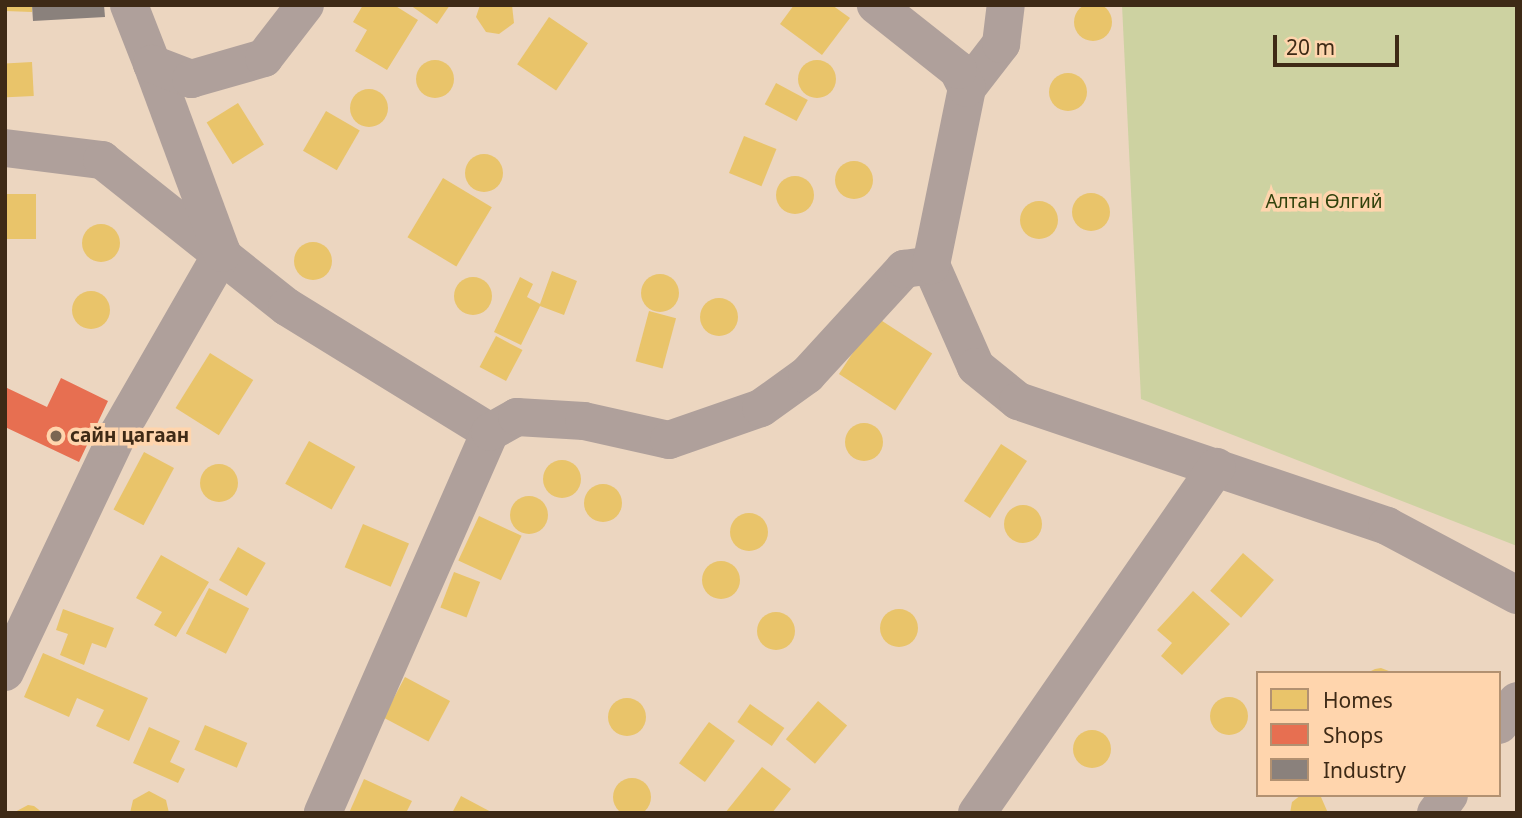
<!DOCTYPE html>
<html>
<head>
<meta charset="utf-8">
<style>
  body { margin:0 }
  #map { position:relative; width:1522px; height:818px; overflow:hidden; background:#ecd6c0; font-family:"Noto Sans",sans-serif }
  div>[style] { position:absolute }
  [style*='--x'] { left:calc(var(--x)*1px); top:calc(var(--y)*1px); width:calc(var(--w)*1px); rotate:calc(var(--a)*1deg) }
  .green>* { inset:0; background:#cdd2a1 }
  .homes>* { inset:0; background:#e9c46a; transform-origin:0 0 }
  .round { border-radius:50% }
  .shops>* { inset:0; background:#e76f51 }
  .industry>* { inset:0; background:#8a817c }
  .minor>* { height:38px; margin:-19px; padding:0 19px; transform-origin:19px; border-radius:19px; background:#afa09b }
  .dots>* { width:19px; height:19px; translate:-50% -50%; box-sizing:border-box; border:4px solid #ffd5ad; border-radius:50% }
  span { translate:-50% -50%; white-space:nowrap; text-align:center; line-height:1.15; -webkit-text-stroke:7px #ffd5ad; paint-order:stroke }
  .park-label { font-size:19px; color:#31420c }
  .poi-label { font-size:19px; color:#3e2a16; font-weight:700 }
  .left { translate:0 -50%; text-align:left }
  .frame { position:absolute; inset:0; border:7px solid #3e2a16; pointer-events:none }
  .legend { position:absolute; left:1256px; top:671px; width:245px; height:126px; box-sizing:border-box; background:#ffd5ad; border:2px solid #b29171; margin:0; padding:9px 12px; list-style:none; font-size:21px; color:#3e2a16 }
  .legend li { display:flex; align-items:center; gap:14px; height:35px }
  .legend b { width:35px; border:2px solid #b29171 }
  .scale { position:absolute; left:1273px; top:35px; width:126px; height:32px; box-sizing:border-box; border:4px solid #3e2a16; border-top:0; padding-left:9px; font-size:21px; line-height:24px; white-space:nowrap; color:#3e2a16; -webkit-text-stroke:5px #ffd5ad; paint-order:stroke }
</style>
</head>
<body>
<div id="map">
  <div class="green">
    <div style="clip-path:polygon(1122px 5px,1517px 5px,1517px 546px,1141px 399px)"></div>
  </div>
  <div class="homes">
    <div class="round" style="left:1074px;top:3px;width:38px;height:38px"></div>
    <div style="clip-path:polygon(5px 5px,32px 5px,32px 12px,5px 11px)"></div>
    <div style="clip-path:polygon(363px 5px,394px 5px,418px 20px,387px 70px,355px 51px,367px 30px,353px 22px)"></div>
    <div style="clip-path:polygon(410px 5px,450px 5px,437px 24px)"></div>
    <div style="clip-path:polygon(480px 5px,512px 5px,514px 23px,499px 34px,486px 32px,476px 17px)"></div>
    <div style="clip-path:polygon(794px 5px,832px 5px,850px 18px,822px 55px,780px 24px)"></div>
    <div style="left:549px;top:17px;width:47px;height:57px;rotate:34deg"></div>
    <div class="round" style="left:416px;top:60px;width:38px;height:38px"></div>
    <div class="round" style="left:798px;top:60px;width:38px;height:38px"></div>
    <div style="left:32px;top:62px;width:34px;height:27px;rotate:87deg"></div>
    <div class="round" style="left:1049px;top:73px;width:38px;height:38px"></div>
    <div style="left:776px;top:83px;width:36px;height:24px;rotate:28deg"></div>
    <div class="round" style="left:350px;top:89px;width:38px;height:38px"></div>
    <div style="left:238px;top:103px;width:49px;height:37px;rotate:58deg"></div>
    <div style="left:326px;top:111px;width:39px;height:46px;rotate:30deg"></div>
    <div style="left:744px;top:136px;width:35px;height:40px;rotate:22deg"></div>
    <div class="round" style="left:465px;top:154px;width:38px;height:38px"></div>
    <div class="round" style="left:835px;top:161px;width:38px;height:38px"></div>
    <div class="round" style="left:776px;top:176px;width:38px;height:38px"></div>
    <div style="left:443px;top:178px;width:57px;height:69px;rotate:31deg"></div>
    <div class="round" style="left:1072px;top:193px;width:38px;height:38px"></div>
    <div style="left:5px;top:194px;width:31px;height:45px"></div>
    <div class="round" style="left:1020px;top:201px;width:38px;height:38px"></div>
    <div class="round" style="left:82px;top:224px;width:38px;height:38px"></div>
    <div class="round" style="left:294px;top:242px;width:38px;height:38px"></div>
    <div style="clip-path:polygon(552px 271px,577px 281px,564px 315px,540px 306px,521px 345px,494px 332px,520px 277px,533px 284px,527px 297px,540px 304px)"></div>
    <div class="round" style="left:641px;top:274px;width:38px;height:38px"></div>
    <div class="round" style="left:454px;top:277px;width:38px;height:38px"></div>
    <div class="round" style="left:72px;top:291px;width:38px;height:38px"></div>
    <div class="round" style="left:700px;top:298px;width:38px;height:38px"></div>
    <div style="left:649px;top:311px;width:28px;height:52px;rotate:15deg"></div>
    <div style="left:876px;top:317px;width:67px;height:68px;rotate:33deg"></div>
    <div style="left:496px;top:336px;width:30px;height:35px;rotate:28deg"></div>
    <div style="left:210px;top:353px;width:51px;height:65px;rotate:32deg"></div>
    <div class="round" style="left:845px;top:423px;width:38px;height:38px"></div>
    <div style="left:309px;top:441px;width:53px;height:49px;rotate:29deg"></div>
    <div style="left:1001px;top:444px;width:31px;height:68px;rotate:33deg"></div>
    <div style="left:144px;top:452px;width:34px;height:65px;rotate:28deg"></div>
    <div class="round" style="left:543px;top:460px;width:38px;height:38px"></div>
    <div class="round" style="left:200px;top:464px;width:38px;height:38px"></div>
    <div class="round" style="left:584px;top:484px;width:38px;height:38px"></div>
    <div class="round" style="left:510px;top:496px;width:38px;height:38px"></div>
    <div class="round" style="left:1004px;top:505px;width:38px;height:38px"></div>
    <div class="round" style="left:730px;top:513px;width:38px;height:38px"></div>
    <div style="left:479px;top:516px;width:47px;height:49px;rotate:25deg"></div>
    <div style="left:363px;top:524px;width:50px;height:47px;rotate:23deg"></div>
    <div style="left:238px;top:547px;width:32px;height:38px;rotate:30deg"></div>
    <div style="left:1243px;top:553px;width:41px;height:50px;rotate:41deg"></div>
    <div style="clip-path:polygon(161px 555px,209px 582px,176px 637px,154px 625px,162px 612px,136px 598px)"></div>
    <div class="round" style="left:702px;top:561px;width:38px;height:38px"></div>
    <div style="left:454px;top:572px;width:28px;height:38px;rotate:21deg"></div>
    <div style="left:209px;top:588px;width:45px;height:51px;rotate:27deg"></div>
    <div style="clip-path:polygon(1193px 591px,1230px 624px,1182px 675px,1161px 656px,1172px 643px,1157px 630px)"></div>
    <div class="round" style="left:880px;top:609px;width:38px;height:38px"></div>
    <div style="clip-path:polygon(63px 609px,114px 628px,106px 648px,92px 643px,84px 665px,60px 655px,68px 634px,56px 630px)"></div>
    <div class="round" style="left:757px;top:612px;width:38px;height:38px"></div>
    <div style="clip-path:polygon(43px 653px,148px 698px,129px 741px,96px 726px,104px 710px,77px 698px,69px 717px,24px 697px)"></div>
    <div style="clip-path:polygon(1381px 668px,1394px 673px,1367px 673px,1375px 669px)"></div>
    <div style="left:405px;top:677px;width:51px;height:46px;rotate:28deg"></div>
    <div class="round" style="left:1210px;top:697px;width:38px;height:38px"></div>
    <div class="round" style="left:608px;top:698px;width:38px;height:38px"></div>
    <div style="left:818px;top:701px;width:38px;height:50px;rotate:40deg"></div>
    <div style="left:750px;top:704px;width:42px;height:22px;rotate:35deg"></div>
    <div style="left:709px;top:722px;width:32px;height:51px;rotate:36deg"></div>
    <div style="left:205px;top:725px;width:46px;height:27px;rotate:23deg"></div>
    <div style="clip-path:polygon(149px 727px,180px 741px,170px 762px,185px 769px,178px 783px,133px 763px)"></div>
    <div class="round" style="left:1073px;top:730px;width:38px;height:38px"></div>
    <div style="clip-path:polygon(762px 767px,791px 789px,772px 813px,725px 813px)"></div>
    <div class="round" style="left:613px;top:778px;width:38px;height:38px"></div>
    <div style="clip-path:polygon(364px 779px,412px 801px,406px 813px,349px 813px)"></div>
    <div style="clip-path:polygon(149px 791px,166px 800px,169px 813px,130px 813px,133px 800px)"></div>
    <div style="clip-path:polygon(1301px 795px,1321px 797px,1328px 813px,1290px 813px,1292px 802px)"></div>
    <div style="clip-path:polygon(461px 796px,493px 813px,452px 813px)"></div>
    <div style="clip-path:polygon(28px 805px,34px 806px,43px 813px,13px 813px)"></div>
  </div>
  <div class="shops">
    <div style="clip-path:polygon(61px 378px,108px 401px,79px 462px,5px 427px,5px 387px,47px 407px)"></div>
  </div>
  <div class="industry">
    <div style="clip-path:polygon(32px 5px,104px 5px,105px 17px,33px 21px)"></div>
  </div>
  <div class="minor">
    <div style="--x:129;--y:5;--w:63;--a:68.7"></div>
    <div style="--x:967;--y:88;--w:56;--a:-52.3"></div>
    <div style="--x:1001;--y:44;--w:39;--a:-83"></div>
    <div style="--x:5;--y:148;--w:98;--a:7.1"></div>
    <div style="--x:102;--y:160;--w:236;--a:38.5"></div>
    <div style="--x:287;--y:307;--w:238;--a:31.6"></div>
    <div style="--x:490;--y:432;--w:416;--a:113.7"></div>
    <div style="--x:931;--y:265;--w:111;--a:66.2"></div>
    <div style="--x:976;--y:367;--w:54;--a:39"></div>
    <div style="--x:1018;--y:401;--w:390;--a:18.7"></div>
    <div style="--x:1387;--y:526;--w:147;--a:28"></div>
    <div style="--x:490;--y:432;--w:31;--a:-29"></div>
    <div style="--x:517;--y:417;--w:67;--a:3.4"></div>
    <div style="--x:584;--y:421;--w:87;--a:12.6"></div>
    <div style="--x:669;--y:440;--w:97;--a:-19.2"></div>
    <div style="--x:761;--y:408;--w:57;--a:-35.7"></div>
    <div style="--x:807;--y:375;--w:144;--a:-47.5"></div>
    <div style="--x:904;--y:269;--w:27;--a:-8"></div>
    <div style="--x:931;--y:265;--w:181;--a:-78.5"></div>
    <div style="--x:967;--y:88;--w:20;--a:-117"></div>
    <div style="--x:958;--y:70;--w:105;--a:-141.6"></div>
    <div style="--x:5;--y:672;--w:263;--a:-64.6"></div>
    <div style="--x:118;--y:434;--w:209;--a:-60.1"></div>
    <div style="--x:222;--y:253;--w:202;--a:-110.3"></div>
    <div style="--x:152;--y:64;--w:42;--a:21"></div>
    <div style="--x:191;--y:79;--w:76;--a:-16"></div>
    <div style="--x:264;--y:58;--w:67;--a:-52.3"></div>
    <div style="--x:1499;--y:725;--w:30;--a:-53"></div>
    <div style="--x:977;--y:813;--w:421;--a:-55.3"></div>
    <div style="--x:1436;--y:813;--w:22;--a:-54"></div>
  </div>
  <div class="dots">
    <div style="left:56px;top:436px;background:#7b6652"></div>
  </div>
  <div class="park-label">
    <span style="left:1324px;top:202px">Алтан Өлгий</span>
  </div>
  <div class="poi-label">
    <span class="left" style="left:70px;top:436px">сайн цагаан</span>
  </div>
  <div class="frame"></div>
  <ul class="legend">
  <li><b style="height:19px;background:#e9c46a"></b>Homes</li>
  <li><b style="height:19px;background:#e76f51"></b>Shops</li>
  <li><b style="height:19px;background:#8a817c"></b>Industry</li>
  </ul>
  <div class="scale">20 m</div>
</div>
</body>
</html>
